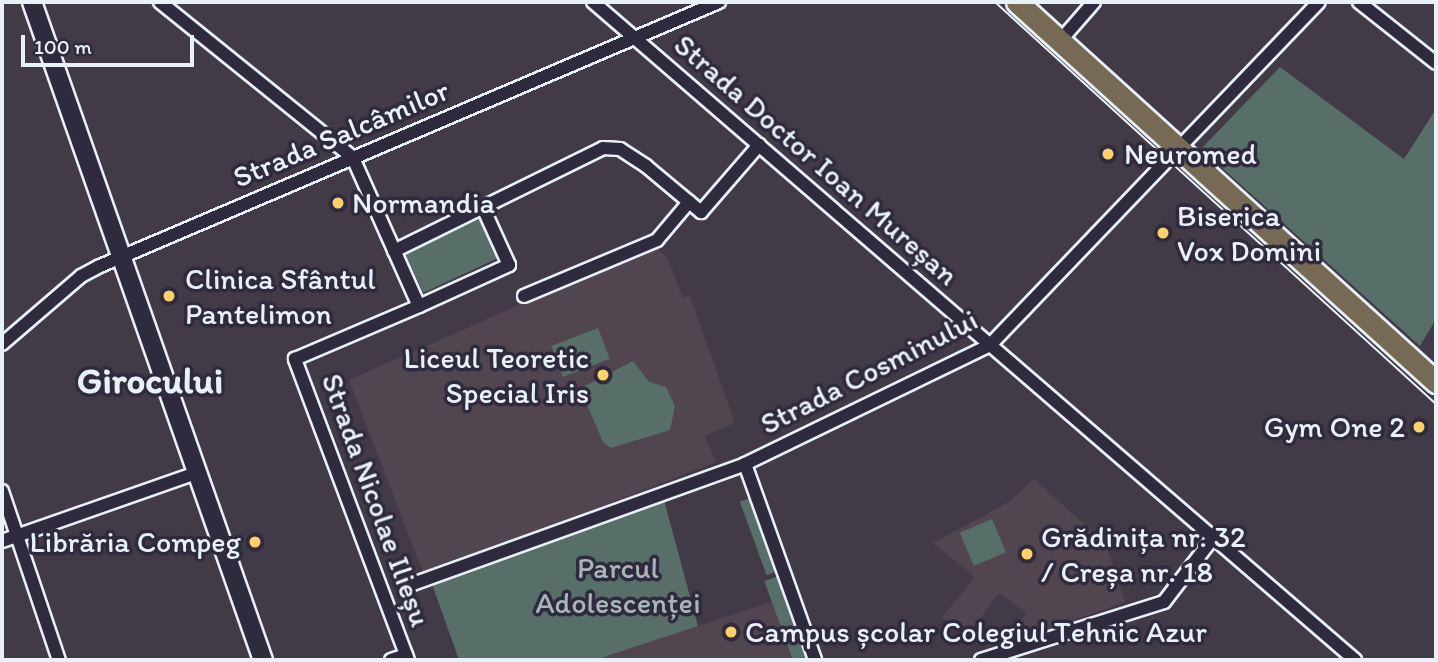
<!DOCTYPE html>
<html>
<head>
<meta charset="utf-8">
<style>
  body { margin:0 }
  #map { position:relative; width:1438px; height:662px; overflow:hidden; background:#433a48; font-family:Itim,sans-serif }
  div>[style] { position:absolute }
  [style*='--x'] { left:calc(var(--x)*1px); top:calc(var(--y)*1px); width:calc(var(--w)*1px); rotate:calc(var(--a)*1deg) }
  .built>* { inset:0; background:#51454f }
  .green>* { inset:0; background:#586e68; transform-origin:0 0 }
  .roads { filter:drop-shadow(2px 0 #e8f1f8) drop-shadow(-2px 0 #e8f1f8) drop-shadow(0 2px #e8f1f8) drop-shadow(0 -2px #e8f1f8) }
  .street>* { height:12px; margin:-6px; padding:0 6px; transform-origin:6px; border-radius:6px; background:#2f2a3d }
  .secondary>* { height:18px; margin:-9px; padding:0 9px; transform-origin:9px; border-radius:9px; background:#2f2a3d }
  .primary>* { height:21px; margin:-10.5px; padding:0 10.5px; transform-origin:10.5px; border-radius:10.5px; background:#766a54 }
  .tram>* { height:2px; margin:-1px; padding:0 1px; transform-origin:1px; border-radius:1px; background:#e8f1f8 }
  .dots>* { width:19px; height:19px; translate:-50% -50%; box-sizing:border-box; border:4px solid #2f2a3d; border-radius:50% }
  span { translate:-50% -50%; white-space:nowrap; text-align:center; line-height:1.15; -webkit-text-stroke:7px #2f2a3d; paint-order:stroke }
  .street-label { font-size:30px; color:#e8f1f8 }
  .poi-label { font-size:30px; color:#e8f1f8 }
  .left { translate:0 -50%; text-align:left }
  .right { translate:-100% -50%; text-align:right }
  .park-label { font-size:30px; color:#a7b6b7 }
  .district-label { font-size:37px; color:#e8f1f8; font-weight:700 }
  .frame { position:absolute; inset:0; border:4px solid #e8f1f8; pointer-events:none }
  .scale { position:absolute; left:21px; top:35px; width:173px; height:32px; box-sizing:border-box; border:4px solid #e8f1f8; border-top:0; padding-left:9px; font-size:21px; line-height:24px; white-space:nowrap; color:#e8f1f8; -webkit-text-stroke:5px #2f2a3d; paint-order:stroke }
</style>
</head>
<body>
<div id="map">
  <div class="built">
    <div style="clip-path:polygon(655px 245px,668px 259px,683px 298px,690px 296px,735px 423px,705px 436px,716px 462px,424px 575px,349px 380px)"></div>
    <div style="clip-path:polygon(1034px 479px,1106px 544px,1125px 602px,1022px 638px,1012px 631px,1026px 613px,999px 593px,966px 637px,942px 617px,975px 577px,933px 543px,1009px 502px)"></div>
    <div style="clip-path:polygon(772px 602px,794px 660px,595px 660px,698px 626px)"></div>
  </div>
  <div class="green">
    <div style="clip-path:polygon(1280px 67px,1404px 159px,1436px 109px,1436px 319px,1420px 346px,1201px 149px)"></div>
    <div style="left:484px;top:217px;width:43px;height:87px;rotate:65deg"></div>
    <div style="left:598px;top:328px;width:33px;height:50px;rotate:69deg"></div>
    <div style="clip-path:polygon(633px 361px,649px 382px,666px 387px,675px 406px,670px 430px,611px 448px,603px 442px,584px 398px,585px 386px)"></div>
    <div style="left:753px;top:497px;width:78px;height:14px;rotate:70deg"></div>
    <div style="clip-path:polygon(664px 500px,698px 626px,595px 660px,459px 660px,432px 584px)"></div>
    <div style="left:992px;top:519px;width:36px;height:35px;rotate:67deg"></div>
    <div style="left:784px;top:574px;width:91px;height:21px;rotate:70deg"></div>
  </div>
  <div class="roads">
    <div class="street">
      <div style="--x:160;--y:2;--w:248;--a:38.9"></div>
      <div style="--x:353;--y:158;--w:162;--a:66"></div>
      <div style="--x:419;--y:306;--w:99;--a:-24.5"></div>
      <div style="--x:509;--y:265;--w:60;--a:-114.4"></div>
      <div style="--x:593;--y:2;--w:1007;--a:40.81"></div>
      <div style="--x:1359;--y:2;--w:98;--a:38.4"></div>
      <div style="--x:1060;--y:41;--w:52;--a:-48.9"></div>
      <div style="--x:394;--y:251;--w:233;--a:-26.2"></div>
      <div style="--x:603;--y:148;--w:17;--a:3"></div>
      <div style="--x:620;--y:149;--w:31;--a:33"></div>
      <div style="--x:646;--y:166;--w:72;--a:39.9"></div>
      <div style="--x:701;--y:212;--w:89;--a:-49.1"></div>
      <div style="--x:524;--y:296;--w:144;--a:-22.8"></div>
      <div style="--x:657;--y:240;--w:50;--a:-49.9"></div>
      <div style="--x:2;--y:344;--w:104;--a:-40.7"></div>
      <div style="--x:81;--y:276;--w:21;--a:-28"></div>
      <div style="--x:100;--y:266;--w:673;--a:-23.1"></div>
      <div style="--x:745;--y:464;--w:208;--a:70.3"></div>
      <div style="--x:2;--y:491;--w:178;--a:71.4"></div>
      <div style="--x:2;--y:541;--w:206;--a:-19.3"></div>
      <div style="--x:407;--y:586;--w:359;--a:-19.8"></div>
      <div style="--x:745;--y:464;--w:272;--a:-25.9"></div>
      <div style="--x:990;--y:345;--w:475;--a:-46.2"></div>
      <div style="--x:391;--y:660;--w:16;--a:-18"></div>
      <div style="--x:408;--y:660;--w:322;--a:-110.6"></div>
      <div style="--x:295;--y:359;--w:135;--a:-23.1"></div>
      <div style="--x:981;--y:660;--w:192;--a:-17.6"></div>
      <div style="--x:1164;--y:602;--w:81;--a:-52.6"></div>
    </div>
    <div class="secondary">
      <div style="--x:32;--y:2;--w:697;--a:70.66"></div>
    </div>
    <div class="primary">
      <div style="--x:1017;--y:2;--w:566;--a:42.21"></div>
    </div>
  </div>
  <div class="tram">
    <div style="--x:995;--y:2;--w:597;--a:42.35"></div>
  </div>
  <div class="dots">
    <div style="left:1108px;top:154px;background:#ffd166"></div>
    <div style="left:338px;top:203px;background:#ffd166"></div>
    <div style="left:1163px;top:233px;background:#ffd166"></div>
    <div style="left:169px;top:296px;background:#ffd166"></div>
    <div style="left:603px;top:375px;background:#ffd166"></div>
    <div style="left:1419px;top:427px;background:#ffd166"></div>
    <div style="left:255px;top:542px;background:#ffd166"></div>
    <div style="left:1027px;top:554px;background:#ffd166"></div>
    <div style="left:731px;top:632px;background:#ffd166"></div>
  </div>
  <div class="street-label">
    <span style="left:341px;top:134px;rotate:-23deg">Strada Salcâmilor</span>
    <span style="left:816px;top:160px;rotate:41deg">Strada Doctor Ioan Mureșan</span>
    <span style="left:869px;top:372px;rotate:-27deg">Strada Cosminului</span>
    <span style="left:376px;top:500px;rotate:70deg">Strada Nicolae Ilieșu</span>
  </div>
  <div class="poi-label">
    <span class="left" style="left:1124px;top:154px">Neuromed</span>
    <span class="left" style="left:352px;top:203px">Normandia</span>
    <span class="left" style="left:1177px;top:233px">Biserica<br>Vox Domini</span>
    <span class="left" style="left:185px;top:296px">Clinica Sfântul<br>Pantelimon</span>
    <span class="right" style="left:589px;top:375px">Liceul Teoretic<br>Special Iris</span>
    <span class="right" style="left:1405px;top:427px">Gym One 2</span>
    <span class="left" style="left:1041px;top:554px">Grădinița nr. 32<br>/ Creșa nr. 18</span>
    <span class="right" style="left:241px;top:542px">Librăria Compeg</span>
    <span class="left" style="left:745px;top:632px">Campus școlar Colegiul Tehnic Azur</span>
  </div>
  <div class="park-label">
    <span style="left:618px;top:585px">Parcul<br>Adolescenței</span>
  </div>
  <div class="district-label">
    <span style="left:150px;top:380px">Girocului</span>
  </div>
  <div class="frame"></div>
  <div class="scale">100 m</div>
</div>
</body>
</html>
